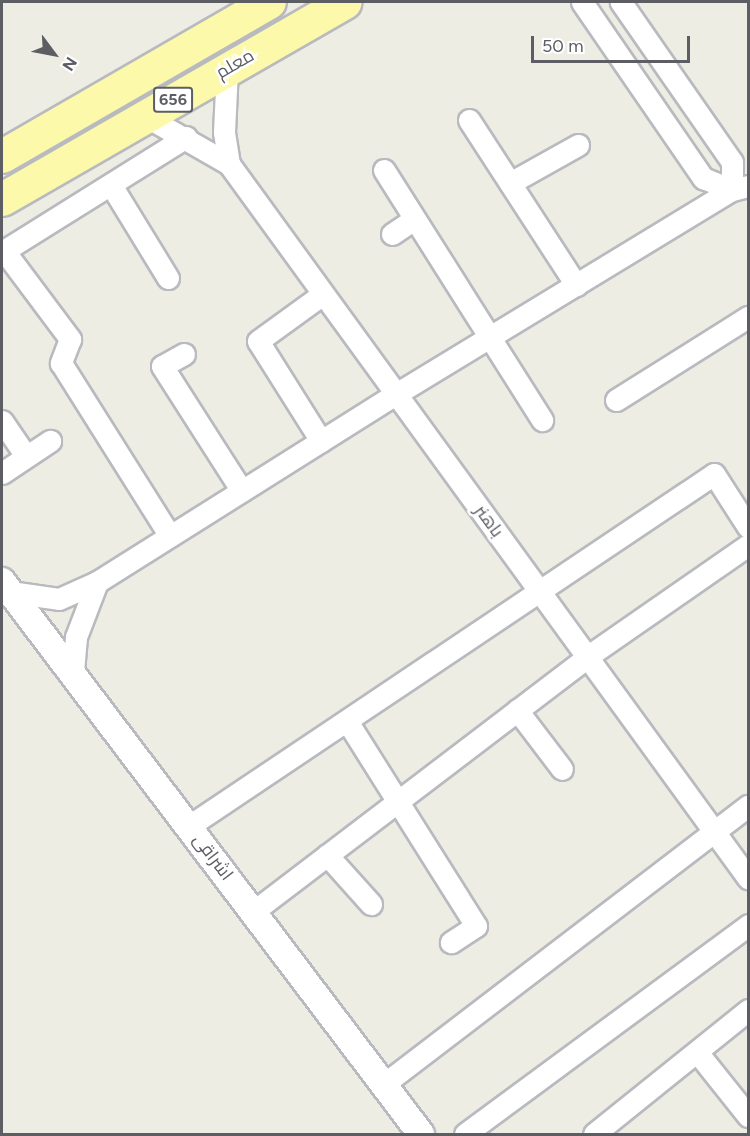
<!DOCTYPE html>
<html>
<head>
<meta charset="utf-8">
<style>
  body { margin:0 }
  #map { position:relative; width:750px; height:1136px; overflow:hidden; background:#eeede4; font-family:Figtree,Cairo,sans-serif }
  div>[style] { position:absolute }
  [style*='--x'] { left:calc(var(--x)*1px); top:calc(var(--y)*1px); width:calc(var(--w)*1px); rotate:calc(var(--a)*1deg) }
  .roads { filter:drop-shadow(2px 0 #b9babf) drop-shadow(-2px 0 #b9babf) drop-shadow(0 2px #b9babf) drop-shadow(0 -2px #b9babf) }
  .minor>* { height:21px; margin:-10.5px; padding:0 10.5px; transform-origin:10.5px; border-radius:10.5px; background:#fff }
  .tertiary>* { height:26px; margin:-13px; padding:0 13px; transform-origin:13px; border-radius:13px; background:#fff }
  .primary>* { height:33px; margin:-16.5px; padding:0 16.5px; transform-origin:16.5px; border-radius:16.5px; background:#fcfaaa }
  span { translate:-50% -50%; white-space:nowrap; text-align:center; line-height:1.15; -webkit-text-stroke:5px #fff; paint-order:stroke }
  .shield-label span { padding:2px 4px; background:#fff; border:2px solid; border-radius:4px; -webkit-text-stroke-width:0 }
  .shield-label { font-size:16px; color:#5c5e64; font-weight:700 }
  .street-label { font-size:18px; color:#5c5e64 }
  .frame { position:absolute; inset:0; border:3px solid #5c5e64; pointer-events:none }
  .north { position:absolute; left:24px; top:24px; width:60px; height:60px; -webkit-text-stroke:4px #fff; paint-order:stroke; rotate:122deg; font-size:16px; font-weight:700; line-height:24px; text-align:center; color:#5c5e64 }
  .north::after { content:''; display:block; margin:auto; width:21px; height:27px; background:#5c5e64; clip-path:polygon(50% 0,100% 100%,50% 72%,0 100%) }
  .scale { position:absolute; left:531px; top:36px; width:159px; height:27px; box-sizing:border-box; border:3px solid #5c5e64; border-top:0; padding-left:8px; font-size:18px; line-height:21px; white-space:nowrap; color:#5c5e64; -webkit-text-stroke:4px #fff; paint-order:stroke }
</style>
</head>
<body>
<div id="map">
  <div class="roads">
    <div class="minor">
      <div style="--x:582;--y:2;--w:214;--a:55.5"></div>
      <div style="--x:703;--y:178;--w:31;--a:22"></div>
      <div style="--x:732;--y:190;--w:28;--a:-90"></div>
      <div style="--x:732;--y:162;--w:195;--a:-124.8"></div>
      <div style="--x:145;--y:116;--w:97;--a:29.7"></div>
      <div style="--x:229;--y:164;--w:32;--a:-99"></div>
      <div style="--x:224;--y:132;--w:63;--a:-87.3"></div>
      <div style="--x:469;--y:120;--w:197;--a:57"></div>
      <div style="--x:229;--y:164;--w:883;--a:53.99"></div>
      <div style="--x:384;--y:170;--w:296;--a:57.7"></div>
      <div style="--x:510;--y:183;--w:78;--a:-29.2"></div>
      <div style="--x:111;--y:185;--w:109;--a:58.5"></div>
      <div style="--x:392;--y:234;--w:27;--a:-34"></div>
      <div style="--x:2;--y:252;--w:217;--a:-32"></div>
      <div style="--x:5;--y:252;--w:109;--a:53.2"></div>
      <div style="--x:70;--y:339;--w:26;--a:111"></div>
      <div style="--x:61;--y:363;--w:204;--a:57.8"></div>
      <div style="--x:184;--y:354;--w:25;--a:151"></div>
      <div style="--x:162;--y:366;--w:148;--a:57.4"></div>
      <div style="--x:616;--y:400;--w:156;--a:-32.2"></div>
      <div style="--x:2;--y:421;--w:42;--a:55.6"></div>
      <div style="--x:321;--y:441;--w:118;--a:-122.2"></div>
      <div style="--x:258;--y:341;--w:80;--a:-35.9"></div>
      <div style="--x:2;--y:473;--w:58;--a:-33.7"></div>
      <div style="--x:97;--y:582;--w:353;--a:-32.2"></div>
      <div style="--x:396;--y:394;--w:393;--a:-31.3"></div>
      <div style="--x:732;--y:190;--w:16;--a:-14"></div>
      <div style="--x:10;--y:592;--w:49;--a:8.1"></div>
      <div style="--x:59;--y:599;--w:42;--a:-24.1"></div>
      <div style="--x:97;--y:582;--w:59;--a:110.9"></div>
      <div style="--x:76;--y:637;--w:37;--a:95"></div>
      <div style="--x:517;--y:710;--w:74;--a:52.7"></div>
      <div style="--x:347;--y:721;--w:242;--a:57.8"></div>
      <div style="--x:476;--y:926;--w:30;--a:147"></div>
      <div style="--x:189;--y:826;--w:632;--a:-33.84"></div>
      <div style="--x:714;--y:474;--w:63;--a:57.3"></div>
      <div style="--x:327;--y:855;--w:66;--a:48.1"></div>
      <div style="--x:254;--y:911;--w:419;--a:-37.3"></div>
      <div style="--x:587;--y:657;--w:196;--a:-34.8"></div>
      <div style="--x:697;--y:1052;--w:82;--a:51.4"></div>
      <div style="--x:384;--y:1084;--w:458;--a:-37.4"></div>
      <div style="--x:465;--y:1134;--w:352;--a:-36.4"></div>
      <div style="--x:594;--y:1134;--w:198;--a:-38.8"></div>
    </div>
    <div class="tertiary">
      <div style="--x:2;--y:581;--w:694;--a:52.85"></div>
    </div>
    <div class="primary">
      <div style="--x:2;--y:156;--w:308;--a:-30"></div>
      <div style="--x:2;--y:199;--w:395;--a:-29.9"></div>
    </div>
  </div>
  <div class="shield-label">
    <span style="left:173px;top:100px">656</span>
  </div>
  <div class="street-label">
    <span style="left:235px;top:64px;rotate:-30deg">معلم</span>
    <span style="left:489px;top:521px;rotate:54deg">باهنر</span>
    <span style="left:213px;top:857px;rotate:53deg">اشراقی</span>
  </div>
  <div class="frame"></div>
  <div class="north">N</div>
  <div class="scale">50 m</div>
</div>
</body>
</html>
